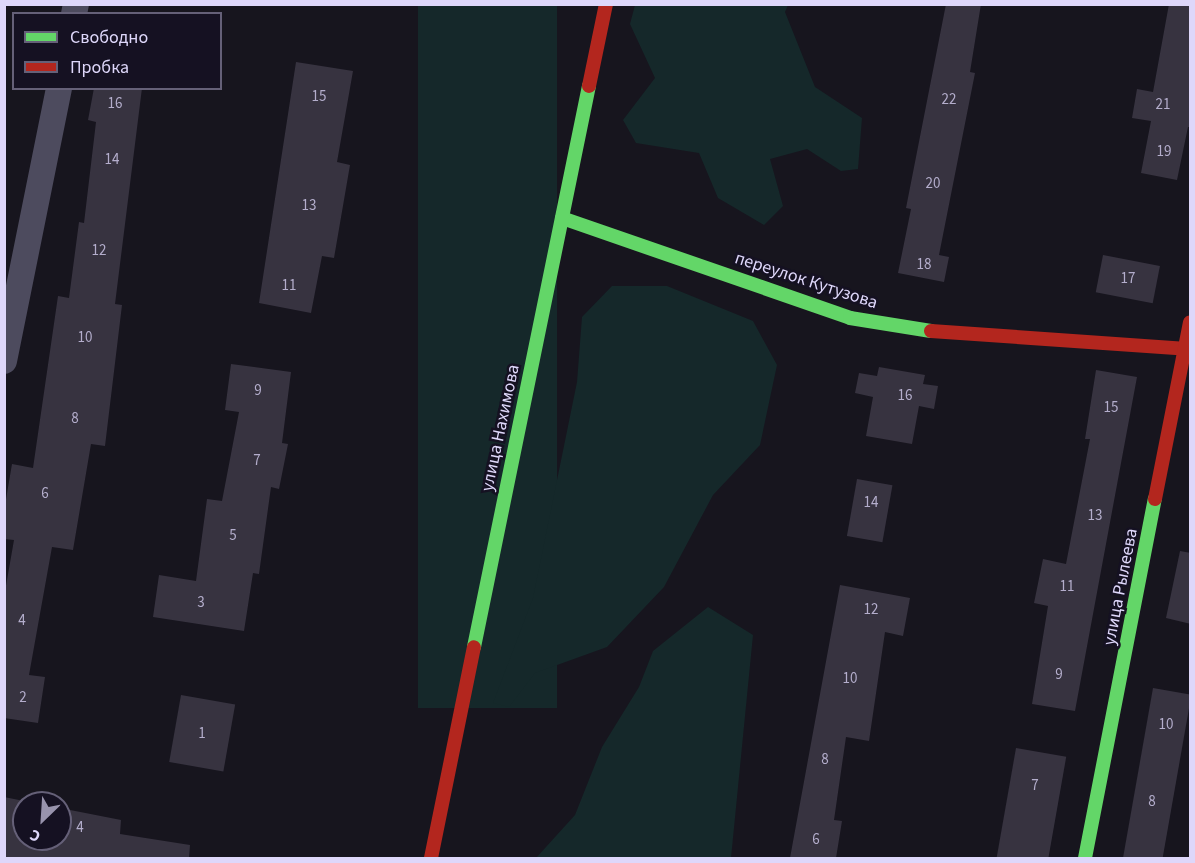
<!DOCTYPE html>
<html>
<head>
<meta charset="utf-8">
<style>
  body { margin:0 }
  #map { position:relative; width:1195px; height:863px; overflow:hidden; background:#17151e; font-family:"Source Sans 3",sans-serif }
  div>[style] { position:absolute }
  [style*='--x'] { left:calc(var(--x)*1px); top:calc(var(--y)*1px); width:calc(var(--w)*1px); rotate:calc(var(--a)*1deg) }
  .green>* { inset:0; background:#15282a; transform-origin:0 0 }
  .building>* { inset:0; background:#373340; transform-origin:0 0 }
  .street>* { height:26px; margin:-13px; padding:0 13px; transform-origin:13px; border-radius:13px; background:#4d4b5e }
  .fast>* { height:14px; margin:-7px; padding:0 7px; transform-origin:7px; border-radius:7px; background:#63d668 }
  .jam>* { height:14px; margin:-7px; padding:0 7px; transform-origin:7px; border-radius:7px; background:#b3261e }
  span { translate:-50% -50%; white-space:nowrap; text-align:center; line-height:1.15; -webkit-text-stroke:5px #151122; paint-order:stroke }
  .number-label { font-size:15px; color:#b4aecc }
  .number-label span { -webkit-text-stroke-width:0 }
  .street-label { font-size:18px; color:#ded7fa }
  .frame { position:absolute; inset:0; border:6px solid #ded7fa; pointer-events:none }
  .legend { position:absolute; left:12px; top:12px; width:210px; height:78px; box-sizing:border-box; background:#151122; border:2px solid #656078; margin:0; padding:8px 10px; list-style:none; font-size:18px; color:#ded7fa }
  .legend li { display:flex; align-items:center; gap:12px; height:30px }
  .legend b { width:30px; border:2px solid #656078 }
  .north { position:absolute; left:12px; top:791px; width:60px; height:60px; box-sizing:border-box; background:#151122; border:2px solid #656078; border-radius:50%; rotate:205deg; font-size:16px; font-weight:700; line-height:24px; text-align:center; color:#ded7fa }
  .north::after { content:''; display:block; margin:auto; width:21px; height:27px; background:#9893ad; clip-path:polygon(50% 0,100% 100%,50% 72%,0 100%) }
</style>
</head>
<body>
<div id="map">
  <div class="green">
    <div style="left:418px;top:5px;width:139px;height:703px"></div>
    <div style="clip-path:polygon(635px 5px,788px 5px,785px 12px,815px 87px,862px 118px,858px 169px,841px 171px,807px 149px,770px 159px,783px 206px,764px 225px,718px 198px,699px 153px,636px 143px,623px 120px,655px 78px,630px 24px)"></div>
    <div style="clip-path:polygon(612px 286px,667px 286px,753px 321px,777px 365px,760px 445px,713px 495px,664px 587px,607px 647px,535px 673px,509px 707px,493px 703px,533px 598px,577px 382px,582px 317px)"></div>
    <div style="clip-path:polygon(708px 607px,753px 635px,731px 858px,536px 858px,575px 815px,602px 747px,639px 687px,653px 651px)"></div>
  </div>
  <div class="building">
    <div style="clip-path:polygon(946px 4px,981px 4px,970px 72px,975px 73px,939px 255px,949px 257px,944px 282px,898px 273px,911px 209px,906px 208px)"></div>
    <div style="clip-path:polygon(1169px 4px,1191px 4px,1191px 127px,1188px 127px,1177px 180px,1141px 173px,1151px 121px,1132px 118px,1137px 89px,1153px 92px)"></div>
    <div style="clip-path:polygon(296px 62px,353px 71px,337px 162px,350px 165px,334px 258px,322px 256px,311px 313px,259px 303px)"></div>
    <div style="clip-path:polygon(94px 88px,142px 88px,115px 304px,122px 305px,105px 446px,91px 444px,73px 550px,52px 547px,29px 675px,45px 677px,38px 723px,4px 718px,4px 597px,14px 540px,4px 539px,4px 511px,12px 464px,33px 468px,58px 296px,69px 298px,79px 222px,84px 223px,96px 122px,88px 120px)"></div>
    <div style="left:1103px;top:255px;width:58px;height:38px;rotate:11deg"></div>
    <div style="clip-path:polygon(231px 364px,291px 372px,282px 443px,288px 444px,279px 489px,271px 487px,259px 574px,253px 573px,244px 631px,153px 617px,159px 575px,196px 581px,207px 499px,222px 501px,239px 412px,225px 410px)"></div>
    <div style="clip-path:polygon(879px 367px,925px 375px,923px 384px,938px 386px,934px 409px,919px 406px,912px 444px,866px 436px,873px 397px,855px 393px,859px 373px,877px 376px)"></div>
    <div style="clip-path:polygon(1096px 370px,1137px 377px,1075px 711px,1032px 704px,1048px 606px,1034px 603px,1043px 559px,1066px 564px,1090px 439px,1085px 439px)"></div>
    <div style="left:857px;top:479px;width:36px;height:58px;rotate:10deg"></div>
    <div style="clip-path:polygon(1180px 551px,1191px 553px,1191px 624px,1166px 618px)"></div>
    <div style="clip-path:polygon(840px 585px,910px 598px,903px 636px,885px 632px,869px 741px,846px 737px,834px 820px,842px 821px,836px 858px,790px 858px)"></div>
    <div style="left:1153px;top:688px;width:39px;height:173px;rotate:10deg"></div>
    <div style="left:181px;top:695px;width:55px;height:68px;rotate:10deg"></div>
    <div style="left:1016px;top:748px;width:51px;height:112px;rotate:10deg"></div>
    <div style="clip-path:polygon(4px 797px,34px 803px,24px 803px,24px 839px,60px 839px,60px 808px,121px 820px,120px 834px,190px 845px,189px 858px,4px 858px)"></div>
  </div>
  <div class="street">
    <div style="--x:74;--y:14;--w:10;--a:-79"></div>
    <div style="--x:4;--y:361;--w:278;--a:-78.6"></div>
  </div>
  <div class="fast">
    <div style="--x:562;--y:218;--w:305;--a:19.1"></div>
    <div style="--x:850;--y:318;--w:82;--a:9.1"></div>
    <div style="--x:474;--y:647;--w:573;--a:-78.42"></div>
    <div style="--x:1085;--y:858;--w:366;--a:-79"></div>
  </div>
  <div class="jam">
    <div style="--x:589;--y:86;--w:84;--a:-78.3"></div>
    <div style="--x:931;--y:331;--w:260;--a:4"></div>
    <div style="--x:1155;--y:499;--w:180;--a:-78.8"></div>
    <div style="--x:431;--y:858;--w:215;--a:-78.5"></div>
  </div>
  <div class="number-label">
    <span style="left:319px;top:97px">15</span>
    <span style="left:949px;top:100px">22</span>
    <span style="left:115px;top:104px">16</span>
    <span style="left:1163px;top:105px">21</span>
    <span style="left:1164px;top:152px">19</span>
    <span style="left:112px;top:160px">14</span>
    <span style="left:933px;top:184px">20</span>
    <span style="left:309px;top:206px">13</span>
    <span style="left:99px;top:251px">12</span>
    <span style="left:924px;top:265px">18</span>
    <span style="left:1128px;top:279px">17</span>
    <span style="left:289px;top:286px">11</span>
    <span style="left:85px;top:338px">10</span>
    <span style="left:258px;top:391px">9</span>
    <span style="left:905px;top:396px">16</span>
    <span style="left:1111px;top:408px">15</span>
    <span style="left:75px;top:419px">8</span>
    <span style="left:257px;top:461px">7</span>
    <span style="left:45px;top:494px">6</span>
    <span style="left:871px;top:503px">14</span>
    <span style="left:1095px;top:516px">13</span>
    <span style="left:233px;top:536px">5</span>
    <span style="left:1067px;top:587px">11</span>
    <span style="left:201px;top:603px">3</span>
    <span style="left:871px;top:610px">12</span>
    <span style="left:22px;top:621px">4</span>
    <span style="left:1059px;top:675px">9</span>
    <span style="left:850px;top:679px">10</span>
    <span style="left:23px;top:698px">2</span>
    <span style="left:1166px;top:725px">10</span>
    <span style="left:202px;top:734px">1</span>
    <span style="left:825px;top:760px">8</span>
    <span style="left:1035px;top:786px">7</span>
    <span style="left:1152px;top:802px">8</span>
    <span style="left:80px;top:828px">4</span>
    <span style="left:816px;top:840px">6</span>
  </div>
  <div class="street-label">
    <span style="left:806px;top:281px;rotate:18deg">переулок Кутузова</span>
    <span style="left:501px;top:428px;rotate:-78deg">улица Нахимова</span>
    <span style="left:1121px;top:587px;rotate:-79deg">улица Рылеева</span>
  </div>
  <div class="frame"></div>
  <ul class="legend">
  <li><b style="height:8px;background:#63d668"></b>Свободно</li>
  <li><b style="height:8px;background:#b3261e"></b>Пробка</li>
  </ul>
  <div class="north">С</div>
</div>
</body>
</html>
